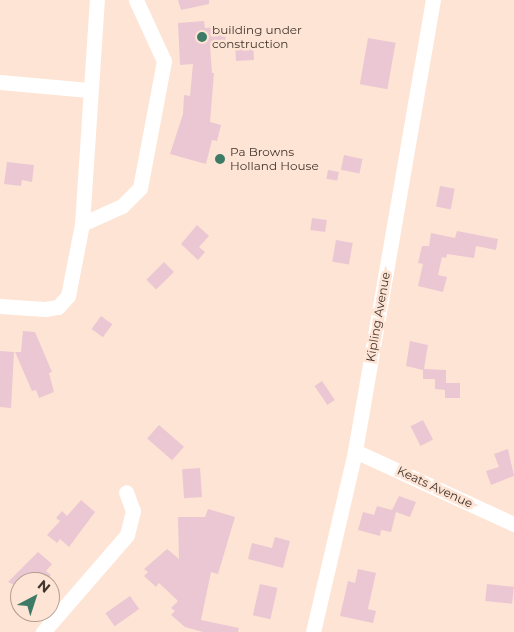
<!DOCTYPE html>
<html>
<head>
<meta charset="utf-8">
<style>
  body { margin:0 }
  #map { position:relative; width:514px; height:632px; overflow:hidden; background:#fee4d4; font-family:Montserrat,sans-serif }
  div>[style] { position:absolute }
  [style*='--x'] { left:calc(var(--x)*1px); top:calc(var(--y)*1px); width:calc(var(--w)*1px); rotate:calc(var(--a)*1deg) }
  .building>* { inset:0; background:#ebc7d3; transform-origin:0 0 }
  .minor>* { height:15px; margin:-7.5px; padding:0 7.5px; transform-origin:7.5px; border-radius:7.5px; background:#fff }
  .dots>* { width:14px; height:14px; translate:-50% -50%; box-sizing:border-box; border:2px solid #fee4d4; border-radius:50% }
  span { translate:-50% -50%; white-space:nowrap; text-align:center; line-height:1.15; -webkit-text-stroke:5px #fee4d4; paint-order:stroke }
  .poi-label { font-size:12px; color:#42352d }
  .left { translate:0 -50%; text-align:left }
  .street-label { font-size:12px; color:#42352d }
  .north { position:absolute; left:10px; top:572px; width:50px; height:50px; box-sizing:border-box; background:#fee4d4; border:1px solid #b39e91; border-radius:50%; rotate:40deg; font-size:14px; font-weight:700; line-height:20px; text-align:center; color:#42352d }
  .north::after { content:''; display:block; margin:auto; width:18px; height:22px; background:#3d7b67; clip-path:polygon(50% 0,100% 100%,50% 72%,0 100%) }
</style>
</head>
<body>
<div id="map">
  <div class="building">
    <div style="clip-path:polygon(178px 0,209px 0,209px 4px,181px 10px)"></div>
    <div style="clip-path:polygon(204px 21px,205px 28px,225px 27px,226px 46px,210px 46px,212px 73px,214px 73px,210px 122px,221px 125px,217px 141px,212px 140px,206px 164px,170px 154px,183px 114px,184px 95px,190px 96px,193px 64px,180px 65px,178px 23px)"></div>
    <div style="left:368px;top:38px;width:28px;height:47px;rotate:10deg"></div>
    <div style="left:253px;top:42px;width:18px;height:18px;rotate:87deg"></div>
    <div style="left:344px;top:155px;width:19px;height:15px;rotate:12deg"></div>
    <div style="clip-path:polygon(7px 162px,34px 165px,32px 182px,22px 180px,21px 186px,4px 184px)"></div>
    <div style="left:328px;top:170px;width:11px;height:9px;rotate:10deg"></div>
    <div style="left:440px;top:186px;width:15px;height:21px;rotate:11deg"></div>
    <div style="left:312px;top:218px;width:15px;height:12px;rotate:8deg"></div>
    <div style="clip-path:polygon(197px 225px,209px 236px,199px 247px,205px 252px,198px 260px,181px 244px)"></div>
    <div style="clip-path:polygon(457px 231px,498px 239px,496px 250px,476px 246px,474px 258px,447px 254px,446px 258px,442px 257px,438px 275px,447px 277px,443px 292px,418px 286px,423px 264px,418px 263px,422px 246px,429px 246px,431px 233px,455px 238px)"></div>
    <div style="left:336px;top:240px;width:17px;height:22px;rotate:10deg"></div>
    <div style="left:164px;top:262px;width:14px;height:25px;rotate:45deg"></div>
    <div style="left:101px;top:316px;width:14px;height:16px;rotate:36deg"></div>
    <div style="clip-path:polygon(23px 331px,35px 332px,52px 372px,49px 373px,54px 392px,39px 398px,36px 390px,32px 391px,15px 352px,21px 352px)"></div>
    <div style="clip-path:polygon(410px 341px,428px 345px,424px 369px,446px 370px,446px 383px,460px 383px,460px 398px,445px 398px,445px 390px,435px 389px,435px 379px,423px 379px,423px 370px,406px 366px)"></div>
    <div style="clip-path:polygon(0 351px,14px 352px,11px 408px,0 407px)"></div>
    <div style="left:322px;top:381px;width:23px;height:9px;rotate:56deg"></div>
    <div style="left:423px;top:420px;width:22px;height:14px;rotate:63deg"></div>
    <div style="left:159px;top:425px;width:33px;height:18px;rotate:41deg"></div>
    <div style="clip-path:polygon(508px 449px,514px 476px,491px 485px,486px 471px,499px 467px,494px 454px)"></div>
    <div style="left:200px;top:468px;width:29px;height:18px;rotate:86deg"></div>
    <div style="clip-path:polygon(399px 496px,416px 502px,410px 517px,396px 512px,391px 532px,381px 530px,380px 536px,358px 530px,363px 512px,374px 515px,377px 506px,392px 510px)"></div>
    <div style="clip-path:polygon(81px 500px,95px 512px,69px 547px,60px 539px,57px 543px,47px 535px,60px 521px,56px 518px,62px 511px,67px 516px)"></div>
    <div style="clip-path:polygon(208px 509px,235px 517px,218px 574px,211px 572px,201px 620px,239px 628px,238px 632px,203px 632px,185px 627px,171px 615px,175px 611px,171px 608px,178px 601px,159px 583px,156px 587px,144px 576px,148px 572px,144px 569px,167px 549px,179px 559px,178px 517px,205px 517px)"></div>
    <div style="clip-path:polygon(275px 537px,290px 541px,283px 568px,248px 559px,252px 543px,272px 548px)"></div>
    <div style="clip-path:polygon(38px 552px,52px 564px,46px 571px,51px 575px,46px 582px,20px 582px,20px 588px,8px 582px)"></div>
    <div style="clip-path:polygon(358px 569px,376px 573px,368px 609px,376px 611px,373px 623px,340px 616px,348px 581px,355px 583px)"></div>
    <div style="left:260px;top:584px;width:18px;height:32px;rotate:13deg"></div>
    <div style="left:487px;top:584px;width:27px;height:17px;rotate:6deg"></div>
    <div style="left:130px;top:596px;width:16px;height:30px;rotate:55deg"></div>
  </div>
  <div class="minor">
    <div style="--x:0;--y:82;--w:89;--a:5.1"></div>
    <div style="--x:82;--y:224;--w:44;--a:-24.2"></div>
    <div style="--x:122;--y:206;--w:25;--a:-45"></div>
    <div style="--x:140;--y:188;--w:129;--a:-79.3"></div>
    <div style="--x:164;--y:61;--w:67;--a:-114.7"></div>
    <div style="--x:0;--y:306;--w:45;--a:3.8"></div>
    <div style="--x:45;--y:309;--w:13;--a:-9"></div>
    <div style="--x:58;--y:307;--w:15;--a:-48"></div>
    <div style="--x:68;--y:296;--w:73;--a:-79"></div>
    <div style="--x:82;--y:224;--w:225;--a:-86.2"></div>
    <div style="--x:355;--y:451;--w:175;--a:24.7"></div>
    <div style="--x:43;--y:632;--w:128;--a:-49.1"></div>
    <div style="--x:127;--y:535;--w:25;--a:-76"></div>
    <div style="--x:133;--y:511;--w:20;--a:-110"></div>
    <div style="--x:313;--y:632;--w:186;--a:-76.9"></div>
    <div style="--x:355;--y:451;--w:458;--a:-80.2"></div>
  </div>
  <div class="dots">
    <div style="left:202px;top:37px;background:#3d7b67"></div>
    <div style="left:220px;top:159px;background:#3d7b67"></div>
  </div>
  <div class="poi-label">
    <span class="left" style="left:212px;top:37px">building under<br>construction</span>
    <span class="left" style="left:230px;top:159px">Pa Browns<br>Holland House</span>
  </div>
  <div class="street-label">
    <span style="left:378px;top:317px;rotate:-80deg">Kipling Avenue</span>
    <span style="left:435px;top:487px;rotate:25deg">Keats Avenue</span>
  </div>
  <div class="north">N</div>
</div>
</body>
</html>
